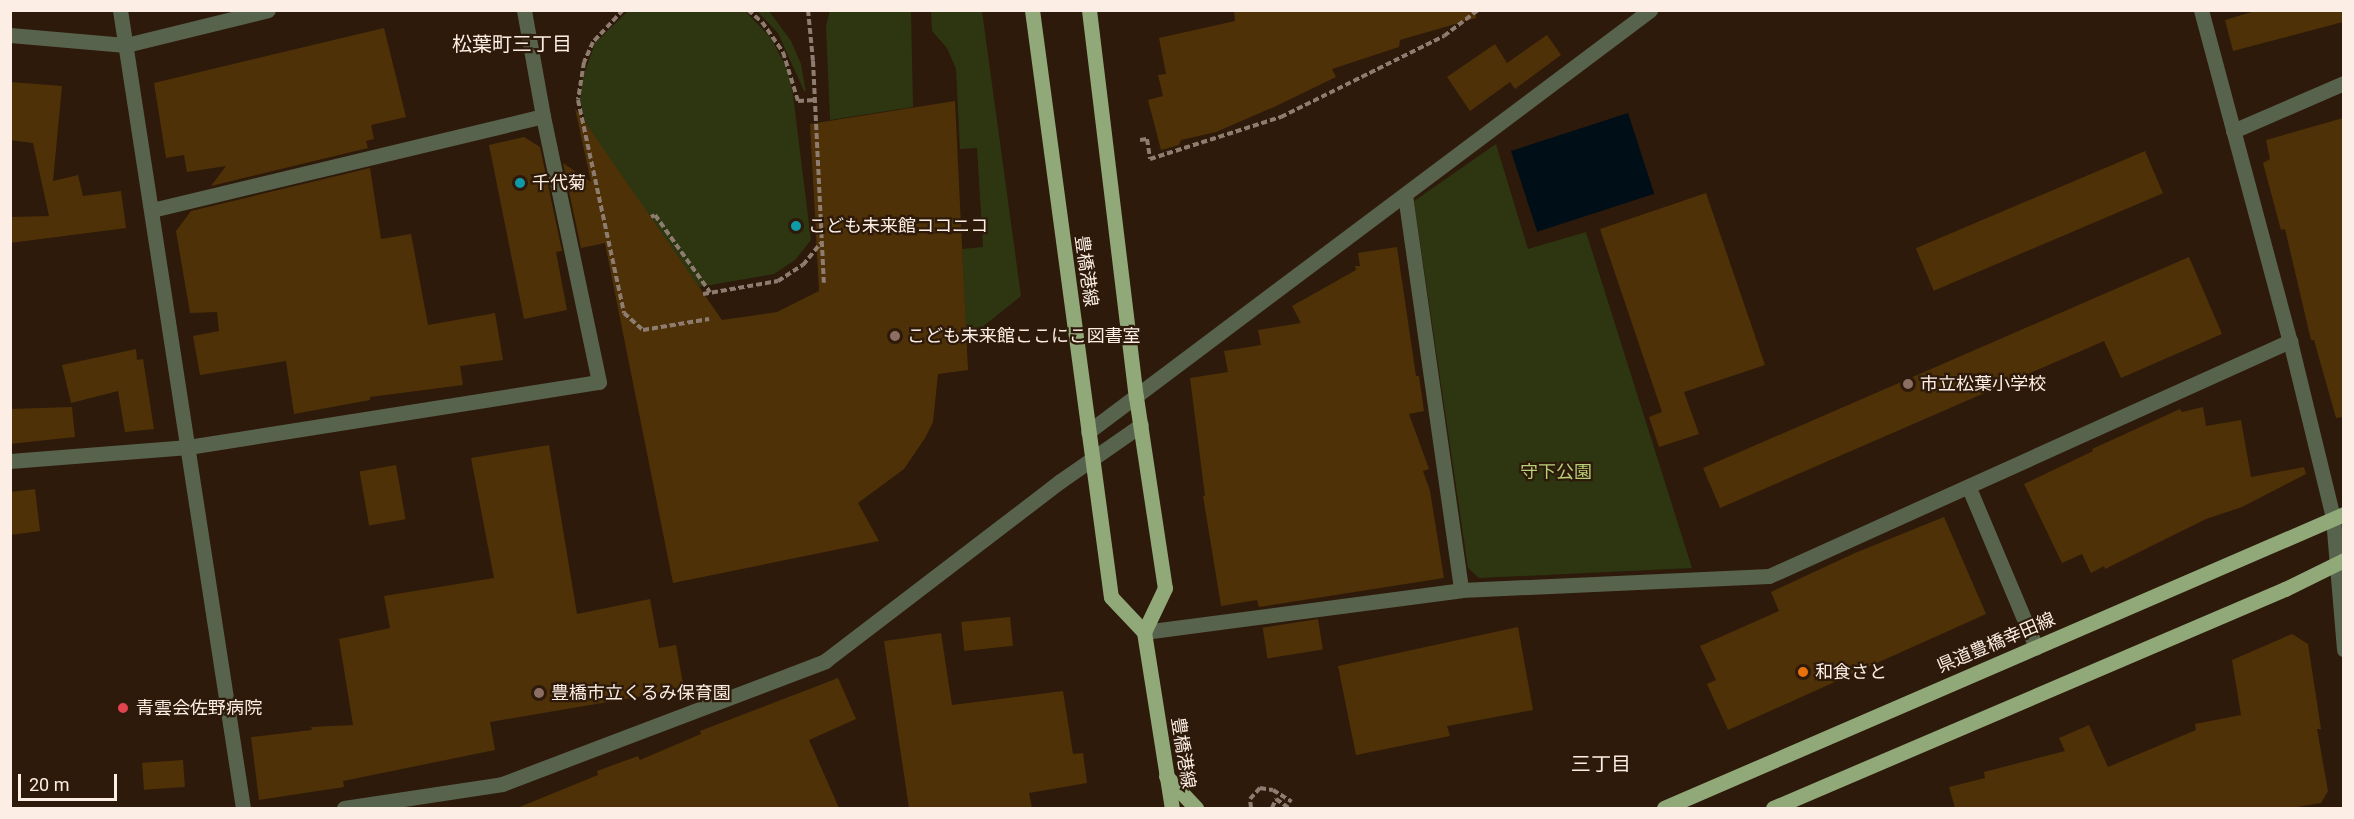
<!DOCTYPE html>
<html>
<head>
<meta charset="utf-8">
<style>
  body { margin:0 }
  #map { position:relative; width:2354px; height:819px; overflow:hidden; background:#2d1a0a; font-family:Roboto,"Noto Sans JP",sans-serif }
  div>[style] { position:absolute }
  [style*='--x'] { left:calc(var(--x)*1px); top:calc(var(--y)*1px); width:calc(var(--w)*1px); rotate:calc(var(--a)*1deg) }
  .green>* { inset:0; background:#2d3611 }
  .water>* { inset:0; background:#000e18; transform-origin:0 0 }
  .building>* { inset:0; background:#4f3108; transform-origin:0 0 }
  .path>* { height:4px; margin-top:-2px; transform-origin:0; background:repeating-linear-gradient(90deg,#8d7c6f 0 6px,transparent 0 9px) }
  .minor>* { height:15px; margin:-7.5px; padding:0 7.5px; transform-origin:7.5px; border-radius:7.5px; background:#58634d }
  .major>* { height:15px; margin:-7.5px; padding:0 7.5px; transform-origin:7.5px; border-radius:7.5px; background:#91a979 }
  .dots>* { width:16px; height:16px; translate:-50% -50%; box-sizing:border-box; border:3px solid #2d1a0a; border-radius:50% }
  span { translate:-50% -50%; white-space:nowrap; text-align:center; line-height:1.15; -webkit-text-stroke:4.5px #2d1a0a; paint-order:stroke }
  .poi-label { font-size:18px; color:#fceee4 }
  .left { translate:0 -50%; text-align:left }
  .street-label { font-size:18px; color:#fceee4 }
  .park-label { font-size:18px; color:#b8cf78 }
  .neighbourhood-label { font-size:20px; color:#fceee4 }
  .frame { position:absolute; inset:0; border:12px solid #fceee4; pointer-events:none }
  .scale { position:absolute; left:18px; top:774px; width:99px; height:27px; box-sizing:border-box; border:3px solid #fceee4; border-top:0; padding-left:8px; font-size:18px; line-height:21px; white-space:nowrap; color:#fceee4; -webkit-text-stroke:4px #2d1a0a; paint-order:stroke }
</style>
</head>
<body>
<div id="map">
  <div class="green">
    <div style="clip-path:polygon(744px 10px,771px 38px,788px 71px,793px 95px,811px 240px,795px 260px,774px 274px,699px 287px,593px 158px,580px 99px,582px 80px,595px 43px,628px 11px)"></div>
    <div style="clip-path:polygon(830px 10px,911px 11px,913px 107px,830px 120px,826px 26px)"></div>
    <div style="clip-path:polygon(757px 11px,769px 11px,791px 41px,801px 64px,806px 92px,804px 91px,778px 33px)"></div>
    <div style="clip-path:polygon(931px 11px,982px 11px,1021px 296px,966px 340px,962px 249px,983px 247px,977px 148px,960px 149px,956px 69px,947px 48px,932px 31px)"></div>
    <div style="clip-path:polygon(1496px 144px,1528px 249px,1586px 232px,1692px 568px,1479px 578px,1468px 568px,1414px 201px)"></div>
  </div>
  <div class="water">
    <div style="left:1628px;top:113px;width:85px;height:123px;rotate:72deg"></div>
  </div>
  <div class="building">
    <div style="clip-path:polygon(1234px 10px,1475px 10px,1476px 18px,1400px 40px,1399px 47px,1332px 69px,1336px 77px,1274px 107px,1216px 132px,1181px 140px,1179px 145px,1161px 150px,1148px 100px,1163px 96px,1158px 75px,1166px 74px,1159px 38px,1235px 21px)"></div>
    <div style="clip-path:polygon(2258px 10px,2343px 10px,2343px 22px,2233px 51px,2225px 20px)"></div>
    <div style="clip-path:polygon(384px 28px,406px 117px,371px 125px,374px 139px,366px 141px,368px 148px,211px 186px,226px 166px,187px 172px,184px 155px,166px 158px,154px 83px)"></div>
    <div style="clip-path:polygon(1547px 35px,1561px 55px,1515px 89px,1510px 82px,1470px 111px,1447px 77px,1495px 44px,1507px 63px)"></div>
    <div style="clip-path:polygon(10px 82px,62px 86px,53px 181px,78px 175px,83px 196px,121px 191px,126px 228px,10px 243px,10px 217px,49px 216px,33px 143px,10px 140px)"></div>
    <div style="clip-path:polygon(955px 101px,968px 370px,938px 374px,933px 422px,925px 438px,904px 469px,858px 503px,879px 541px,673px 583px,605px 243px,581px 248px,563px 163px,591px 182px,575px 108px,722px 320px,777px 312px,819px 291px,810px 124px)"></div>
    <div style="clip-path:polygon(2343px 118px,2343px 417px,2336px 418px,2314px 340px,2311px 340px,2285px 229px,2281px 230px,2263px 163px,2270px 159px,2266px 140px)"></div>
    <div style="clip-path:polygon(524px 137px,540px 147px,562px 251px,556px 252px,567px 310px,524px 319px,489px 145px)"></div>
    <div style="left:2145px;top:151px;width:46px;height:249px;rotate:67deg"></div>
    <div style="clip-path:polygon(370px 168px,381px 239px,411px 234px,428px 325px,495px 313px,503px 360px,460px 366px,463px 385px,370px 397px,370px 400px,294px 414px,286px 361px,200px 375px,193px 336px,219px 331px,217px 312px,190px 313px,176px 231px,191px 211px)"></div>
    <div style="clip-path:polygon(1706px 193px,1765px 365px,1684px 392px,1699px 434px,1659px 447px,1649px 417px,1662px 412px,1600px 229px)"></div>
    <div style="clip-path:polygon(1397px 247px,1416px 376px,1419px 376px,1424px 411px,1409px 414px,1429px 469px,1423px 471px,1430px 491px,1444px 578px,1259px 607px,1257px 600px,1221px 606px,1203px 496px,1205px 496px,1190px 378px,1228px 372px,1224px 351px,1261px 345px,1258px 330px,1301px 323px,1292px 306px,1356px 270px,1355px 266px,1360px 266px,1358px 253px)"></div>
    <div style="clip-path:polygon(2189px 257px,2222px 334px,2121px 378px,2104px 341px,1720px 508px,1703px 468px)"></div>
    <div style="clip-path:polygon(136px 349px,137px 360px,143px 359px,154px 429px,125px 432px,118px 391px,71px 403px,62px 365px)"></div>
    <div style="clip-path:polygon(72px 407px,75px 437px,10px 444px,10px 409px)"></div>
    <div style="clip-path:polygon(2203px 407px,2206px 426px,2241px 420px,2251px 477px,2304px 467px,2306px 474px,2242px 507px,2206px 519px,2105px 569px,2104px 566px,2091px 573px,2082px 554px,2062px 563px,2024px 484px,2093px 451px,2092px 449px,2180px 409px,2182px 412px)"></div>
    <div style="clip-path:polygon(549px 445px,577px 614px,650px 599px,659px 648px,676px 645px,684px 689px,490px 722px,495px 750px,343px 781px,344px 787px,259px 800px,251px 737px,312px 730px,311px 727px,353px 725px,339px 639px,390px 628px,384px 596px,494px 578px,471px 458px)"></div>
    <div style="left:396px;top:465px;width:55px;height:37px;rotate:80deg"></div>
    <div style="clip-path:polygon(35px 489px,40px 531px,10px 535px,10px 492px)"></div>
    <div style="clip-path:polygon(1944px 517px,1986px 614px,1728px 730px,1707px 684px,1716px 680px,1700px 646px,1779px 611px,1771px 592px,1855px 553px)"></div>
    <div style="left:1010px;top:617px;width:29px;height:49px;rotate:84deg"></div>
    <div style="left:1318px;top:619px;width:31px;height:56px;rotate:81deg"></div>
    <div style="clip-path:polygon(1518px 627px,1533px 710px,1447px 726px,1450px 736px,1356px 755px,1338px 666px)"></div>
    <div style="clip-path:polygon(941px 633px,952px 705px,1063px 691px,1073px 754px,1083px 753px,1087px 783px,1029px 793px,1032px 808px,909px 808px,884px 641px)"></div>
    <div style="clip-path:polygon(2292px 634px,2308px 644px,2321px 729px,2317px 729px,2328px 791px,2321px 803px,2291px 808px,1955px 808px,1949px 787px,1985px 778px,1984px 772px,2065px 751px,2059px 738px,2089px 725px,2108px 767px,2196px 730px,2195px 724px,2241px 715px,2232px 660px)"></div>
    <div style="clip-path:polygon(838px 678px,856px 719px,809px 740px,839px 808px,517px 808px,598px 775px,597px 771px,638px 756px,640px 760px,701px 734px,700px 731px)"></div>
    <div style="left:183px;top:760px;width:27px;height:41px;rotate:86deg"></div>
  </div>
  <div class="path">
    <div style="--x:623;--y:10;--w:44;--a:133.2"></div>
    <div style="--x:593;--y:42;--w:22;--a:114"></div>
    <div style="--x:584;--y:62;--w:38;--a:99"></div>
    <div style="--x:578;--y:100;--w:218;--a:77.8"></div>
    <div style="--x:624;--y:313;--w:25;--a:42"></div>
    <div style="--x:643;--y:330;--w:67;--a:-9.5"></div>
    <div style="--x:748;--y:10;--w:18;--a:41"></div>
    <div style="--x:762;--y:22;--w:37;--a:55"></div>
    <div style="--x:783;--y:52;--w:51;--a:73"></div>
    <div style="--x:798;--y:101;--w:17;--a:-3"></div>
    <div style="--x:808;--y:10;--w:51;--a:84.4"></div>
    <div style="--x:813;--y:61;--w:222;--a:87.2"></div>
    <div style="--x:1140;--y:140;--w:7;--a:-8"></div>
    <div style="--x:1147;--y:139;--w:20;--a:81"></div>
    <div style="--x:1150;--y:159;--w:138;--a:-17.8"></div>
    <div style="--x:1281;--y:117;--w:182;--a:-26.4"></div>
    <div style="--x:1444;--y:36;--w:43;--a:-37.4"></div>
    <div style="--x:651;--y:217;--w:4;--a:-27"></div>
    <div style="--x:655;--y:215;--w:95;--a:54.5"></div>
    <div style="--x:703;--y:294;--w:76;--a:-9.8"></div>
    <div style="--x:778;--y:281;--w:30;--a:-33"></div>
    <div style="--x:803;--y:265;--w:28;--a:-51"></div>
    <div style="--x:1251;--y:808;--w:9;--a:-96"></div>
    <div style="--x:1250;--y:799;--w:15;--a:-48"></div>
    <div style="--x:1260;--y:788;--w:13;--a:9"></div>
    <div style="--x:1273;--y:790;--w:22;--a:32"></div>
    <div style="--x:1272;--y:808;--w:10;--a:-66"></div>
    <div style="--x:1276;--y:799;--w:16;--a:35"></div>
  </div>
  <div class="minor">
    <div style="--x:120;--y:10;--w:807;--a:81.24"></div>
    <div style="--x:2201;--y:10;--w:343;--a:75"></div>
    <div style="--x:2290;--y:341;--w:182;--a:76.3"></div>
    <div style="--x:2333;--y:518;--w:132;--a:85.2"></div>
    <div style="--x:10;--y:35;--w:116;--a:4.9"></div>
    <div style="--x:126;--y:45;--w:146;--a:-13.8"></div>
    <div style="--x:2233;--y:131;--w:121;--a:-23.4"></div>
    <div style="--x:1405;--y:195;--w:399;--a:81.9"></div>
    <div style="--x:152;--y:210;--w:402;--a:-13.5"></div>
    <div style="--x:1088;--y:432;--w:703;--a:-36.9"></div>
    <div style="--x:10;--y:461;--w:179;--a:-4.5"></div>
    <div style="--x:188;--y:447;--w:416;--a:-9"></div>
    <div style="--x:599;--y:382;--w:272;--a:-101.9"></div>
    <div style="--x:543;--y:116;--w:108;--a:-100.2"></div>
    <div style="--x:1969;--y:488;--w:173;--a:67.2"></div>
    <div style="--x:1144;--y:632;--w:320;--a:-7.5"></div>
    <div style="--x:1461;--y:590;--w:308;--a:-2.6"></div>
    <div style="--x:1769;--y:576;--w:572;--a:-24.28"></div>
    <div style="--x:344;--y:808;--w:160;--a:-8.6"></div>
    <div style="--x:502;--y:784;--w:346;--a:-20.8"></div>
    <div style="--x:825;--y:661;--w:295;--a:-37.4"></div>
    <div style="--x:1059;--y:482;--w:100;--a:-34.8"></div>
  </div>
  <div class="major">
    <div style="--x:1032;--y:10;--w:592;--a:82.34"></div>
    <div style="--x:1111;--y:597;--w:48;--a:46.7"></div>
    <div style="--x:1144;--y:632;--w:178;--a:81"></div>
    <div style="--x:1089;--y:10;--w:390;--a:83.1"></div>
    <div style="--x:1136;--y:397;--w:193;--a:81.4"></div>
    <div style="--x:1165;--y:588;--w:49;--a:115.5"></div>
    <div style="--x:1166;--y:776;--w:44;--a:46.8"></div>
    <div style="--x:1664;--y:808;--w:741;--a:-23.38"></div>
    <div style="--x:1773;--y:808;--w:557;--a:-23.16"></div>
    <div style="--x:2285;--y:589;--w:66;--a:-26.2"></div>
  </div>
  <div class="dots">
    <div style="left:520px;top:183px;background:#0f9aa8"></div>
    <div style="left:796px;top:226px;background:#0f9aa8"></div>
    <div style="left:895px;top:336px;background:#8d6e63"></div>
    <div style="left:1908px;top:384px;background:#8d6e63"></div>
    <div style="left:1803px;top:672px;background:#e8710a"></div>
    <div style="left:539px;top:693px;background:#8d6e63"></div>
    <div style="left:123px;top:708px;background:#e0444e"></div>
  </div>
  <div class="poi-label">
    <span class="left" style="left:532px;top:183px">千代菊</span>
    <span class="left" style="left:808px;top:226px">こども未来館ココニコ</span>
    <span class="left" style="left:907px;top:336px">こども未来館ここにこ図書室</span>
    <span class="left" style="left:1920px;top:384px">市立松葉小学校</span>
    <span class="left" style="left:1815px;top:672px">和食さと</span>
    <span class="left" style="left:551px;top:693px">豊橋市立くるみ保育園</span>
    <span class="left" style="left:136px;top:708px">青雲会佐野病院</span>
  </div>
  <div class="street-label">
    <span style="left:1086px;top:271px;rotate:82deg">豊橋港線</span>
    <span style="left:1996px;top:643px;rotate:-23deg">県道豊橋幸田線</span>
    <span style="left:1183px;top:753px;rotate:81deg">豊橋港線</span>
  </div>
  <div class="park-label">
    <span style="left:1556px;top:472px">守下公園</span>
  </div>
  <div class="neighbourhood-label">
    <span style="left:512px;top:44px">松葉町三丁目</span>
    <span style="left:1601px;top:764px">三丁目</span>
  </div>
  <div class="frame"></div>
  <div class="scale">20 m</div>
</div>
</body>
</html>
